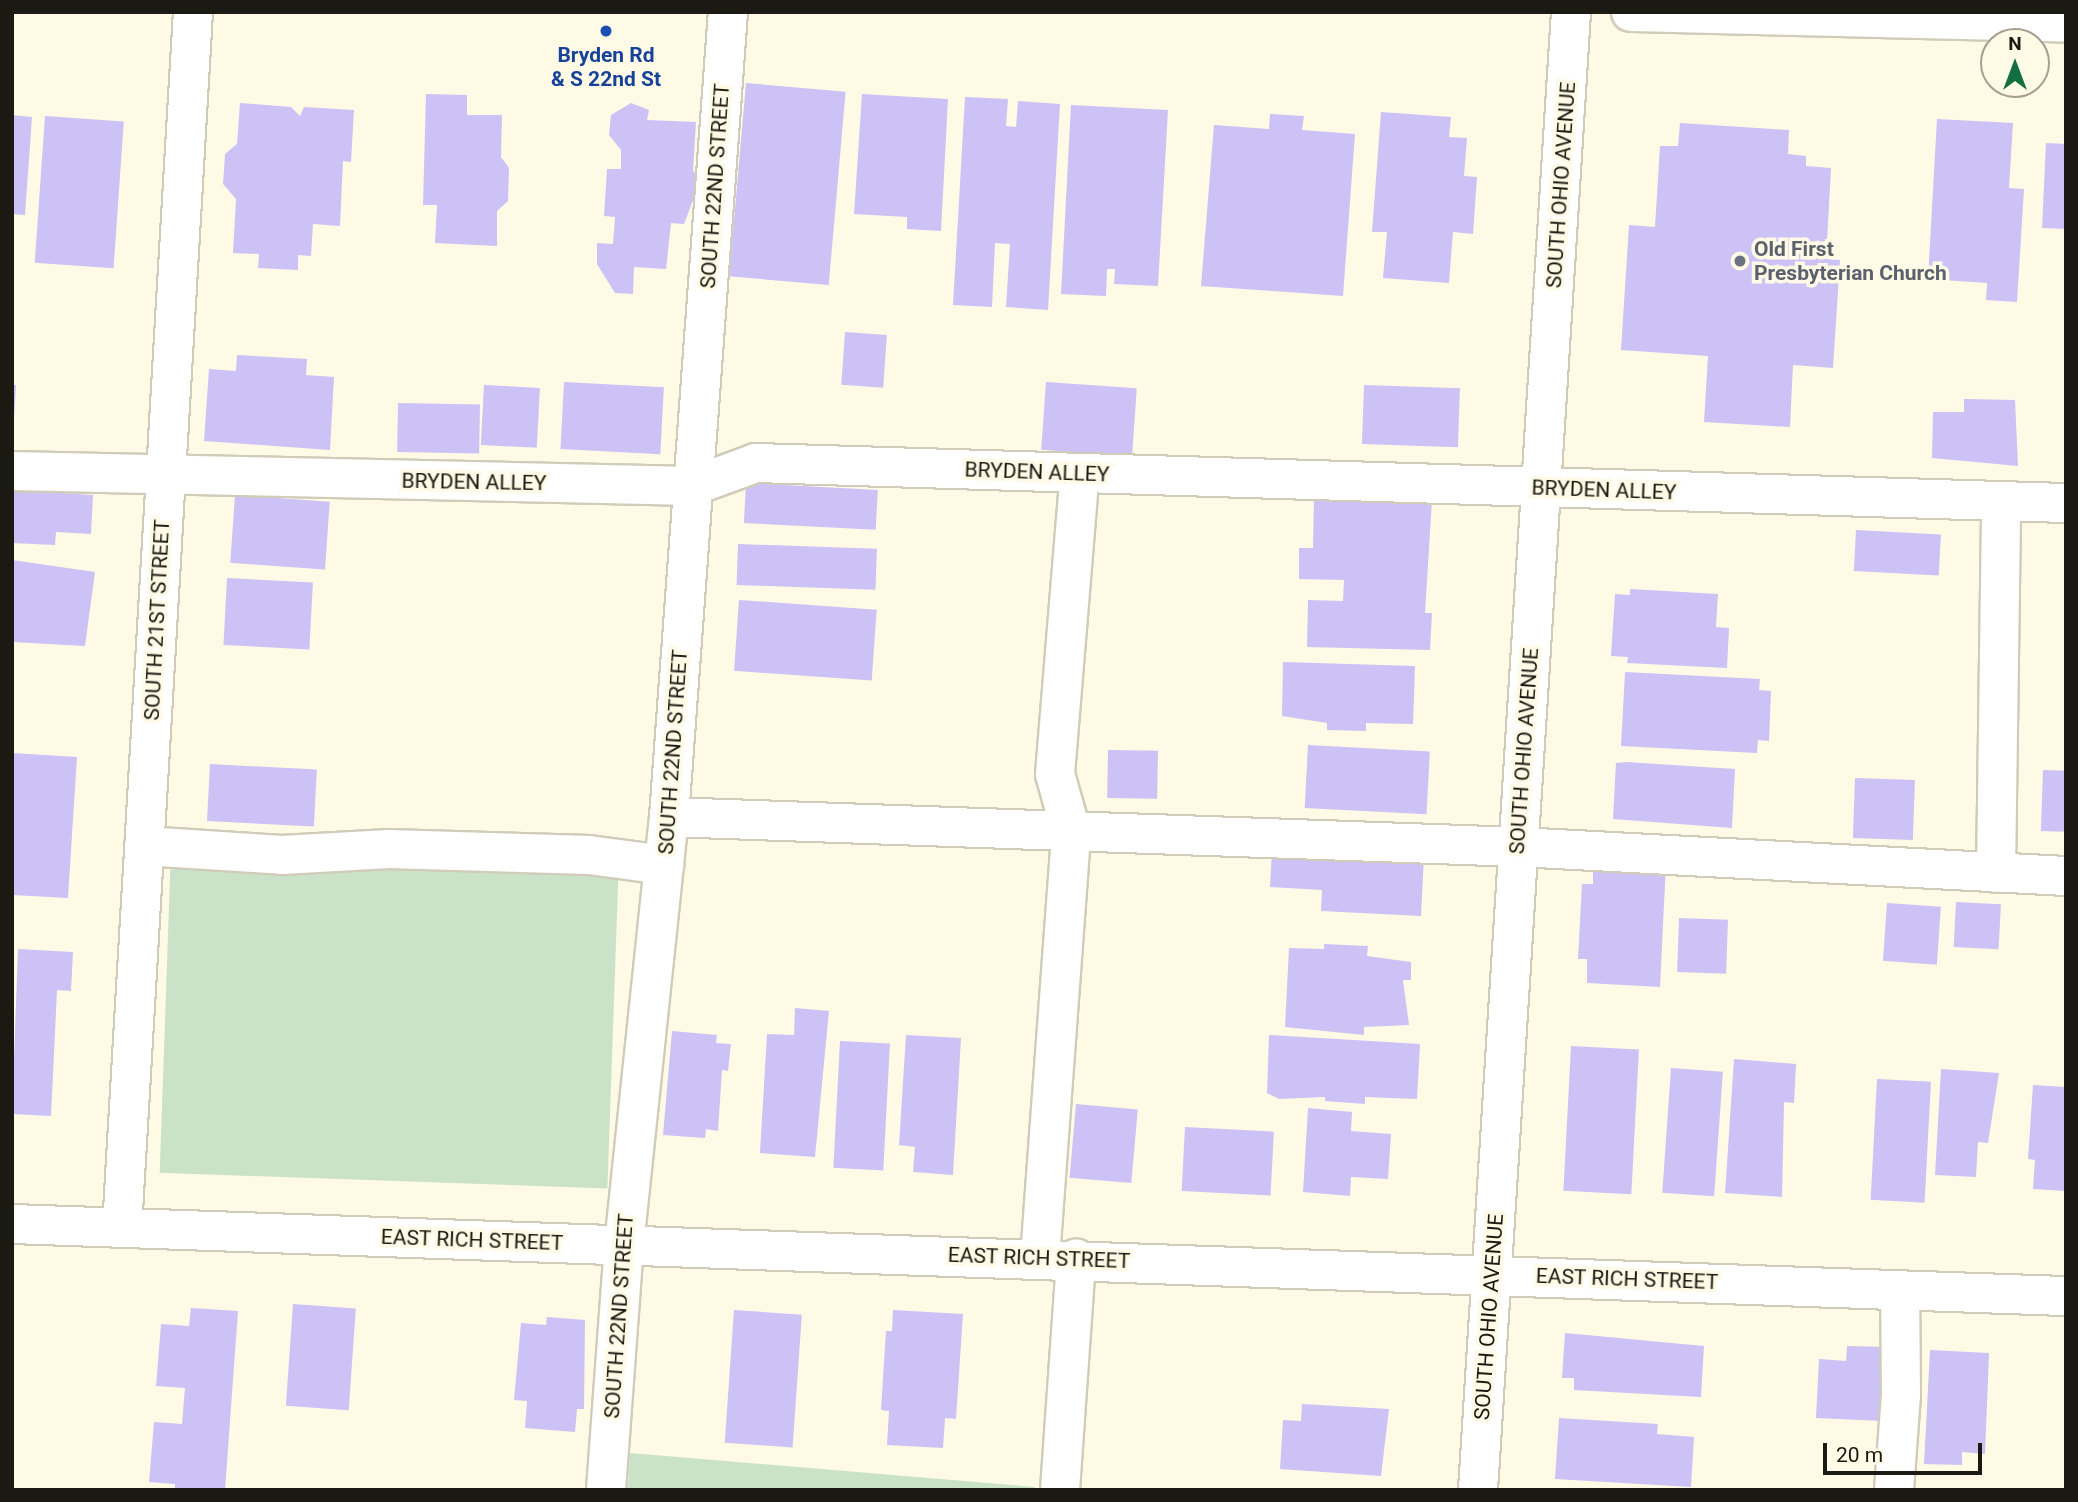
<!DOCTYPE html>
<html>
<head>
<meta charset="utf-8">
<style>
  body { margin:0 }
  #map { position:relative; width:2078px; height:1502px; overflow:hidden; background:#fefae6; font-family:Roboto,sans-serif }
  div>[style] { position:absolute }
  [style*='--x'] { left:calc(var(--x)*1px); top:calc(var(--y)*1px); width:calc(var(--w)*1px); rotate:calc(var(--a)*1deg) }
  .green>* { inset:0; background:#cae3c8; transform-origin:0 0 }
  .building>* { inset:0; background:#ccc2f5; transform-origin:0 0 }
  .roads { filter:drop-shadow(2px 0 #d0ccb9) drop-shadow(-2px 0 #d0ccb9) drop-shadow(0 2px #d0ccb9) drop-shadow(0 -2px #d0ccb9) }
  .minor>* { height:38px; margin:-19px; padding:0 19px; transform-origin:19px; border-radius:19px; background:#fff }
  .dots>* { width:19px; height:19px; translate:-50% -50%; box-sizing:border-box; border:4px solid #fefae6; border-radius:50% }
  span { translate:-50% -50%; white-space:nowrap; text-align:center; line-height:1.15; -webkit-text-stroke:7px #fefae6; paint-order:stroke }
  .transit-label { font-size:21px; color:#164399; font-weight:700 }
  .street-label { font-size:21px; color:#1a1912 }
  .worship-label { font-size:21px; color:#5b616d; font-weight:700 }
  .left { translate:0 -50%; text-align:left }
  .frame { position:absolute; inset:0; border:14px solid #1a1912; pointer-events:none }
  .north { position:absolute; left:1980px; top:28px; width:70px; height:70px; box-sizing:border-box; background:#fefae6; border:2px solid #a3a091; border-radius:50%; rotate:0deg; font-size:19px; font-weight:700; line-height:28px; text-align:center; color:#1a1912 }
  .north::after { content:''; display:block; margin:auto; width:24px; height:32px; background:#136e42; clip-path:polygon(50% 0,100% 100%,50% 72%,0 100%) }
  .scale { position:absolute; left:1823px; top:1443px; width:159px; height:32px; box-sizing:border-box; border:4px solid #1a1912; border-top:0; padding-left:9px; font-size:21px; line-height:24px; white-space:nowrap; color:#1a1912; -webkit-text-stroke:5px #fefae6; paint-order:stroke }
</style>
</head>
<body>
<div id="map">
  <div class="green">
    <div style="left:171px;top:849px;width:448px;height:324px;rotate:2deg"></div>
    <div style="clip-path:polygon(630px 1453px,1035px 1487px,1035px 1490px,628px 1490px)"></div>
  </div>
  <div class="building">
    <div style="left:746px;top:83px;width:100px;height:194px;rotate:5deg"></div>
    <div style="clip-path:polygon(426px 94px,467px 95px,467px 115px,502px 115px,501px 157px,509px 168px,508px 201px,497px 211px,497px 246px,435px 243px,437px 205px,423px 205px)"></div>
    <div style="clip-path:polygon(862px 94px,948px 99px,941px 231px,907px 229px,907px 217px,854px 214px)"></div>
    <div style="clip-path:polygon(965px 97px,1008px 99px,1006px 126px,1016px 127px,1018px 101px,1060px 104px,1048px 310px,1006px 307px,1010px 244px,995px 243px,992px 307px,953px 305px)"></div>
    <div style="clip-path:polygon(240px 103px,291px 107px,300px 116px,304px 107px,354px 110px,351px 162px,343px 161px,340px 226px,313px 224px,311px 256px,298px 255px,298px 270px,258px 268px,259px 254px,233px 253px,236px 199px,223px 184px,225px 154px,237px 144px)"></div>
    <div style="clip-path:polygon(631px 103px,649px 110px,647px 120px,696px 122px,693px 170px,700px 182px,684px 224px,671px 223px,666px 269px,634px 267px,633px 294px,615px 293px,597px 264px,597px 243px,613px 244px,615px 217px,604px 216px,607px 169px,621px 169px,621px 150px,609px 135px,611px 115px)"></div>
    <div style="clip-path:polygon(1071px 105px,1168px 110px,1158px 286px,1114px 284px,1115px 269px,1107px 269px,1106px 296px,1061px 294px)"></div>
    <div style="clip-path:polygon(1381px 112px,1451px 117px,1449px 137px,1467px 138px,1464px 176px,1477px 177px,1473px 234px,1453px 232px,1449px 283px,1383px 278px,1387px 232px,1372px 232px)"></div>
    <div style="clip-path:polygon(1270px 114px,1304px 116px,1302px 130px,1355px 134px,1343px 296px,1201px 286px,1214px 125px,1269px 129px)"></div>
    <div style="clip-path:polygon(12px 115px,32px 117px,25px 215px,12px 214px)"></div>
    <div style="left:45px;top:116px;width:79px;height:147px;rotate:4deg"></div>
    <div style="clip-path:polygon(1937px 119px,2013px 123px,2009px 188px,2024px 189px,2017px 302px,1986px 300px,1987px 283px,1928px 279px)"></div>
    <div style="clip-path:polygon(1680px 123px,1789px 130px,1788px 154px,1806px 156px,1806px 166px,1831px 168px,1826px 259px,1840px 260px,1833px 368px,1793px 365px,1790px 427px,1704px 422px,1708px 356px,1621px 350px,1629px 225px,1655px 227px,1660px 146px,1678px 146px)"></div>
    <div style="clip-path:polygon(2046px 143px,2066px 144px,2066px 229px,2042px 228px)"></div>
    <div style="left:845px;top:332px;width:42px;height:53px;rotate:4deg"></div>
    <div style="clip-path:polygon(237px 355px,307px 359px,306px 375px,334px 377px,330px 450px,204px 441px,209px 369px,236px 371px)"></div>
    <div style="left:564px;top:382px;width:100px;height:67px;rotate:3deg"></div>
    <div style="left:1046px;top:382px;width:91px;height:68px;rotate:4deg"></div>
    <div style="clip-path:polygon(12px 385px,16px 385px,14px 419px,12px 419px)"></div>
    <div style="left:484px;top:385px;width:56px;height:60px;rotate:3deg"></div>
    <div style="left:1364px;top:385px;width:96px;height:59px;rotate:2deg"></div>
    <div style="clip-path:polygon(1964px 399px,2015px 400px,2018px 466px,1932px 458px,1933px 412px,1964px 412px)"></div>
    <div style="left:398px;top:403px;width:82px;height:49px;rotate:1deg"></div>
    <div style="left:746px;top:483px;width:132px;height:40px;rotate:3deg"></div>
    <div style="clip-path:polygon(12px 490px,93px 495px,91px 534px,56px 532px,55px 545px,12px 543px)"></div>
    <div style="left:235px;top:495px;width:95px;height:68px;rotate:4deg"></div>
    <div style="clip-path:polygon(1314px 497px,1432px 500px,1425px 613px,1432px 613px,1430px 650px,1307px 647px,1308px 600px,1343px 601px,1344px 580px,1299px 579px,1299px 548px,1313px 548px)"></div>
    <div style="left:1856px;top:530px;width:85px;height:41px;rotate:3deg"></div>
    <div style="left:738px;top:544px;width:139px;height:41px;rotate:2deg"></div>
    <div style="clip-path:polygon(12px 560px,95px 572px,85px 646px,12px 642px)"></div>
    <div style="left:227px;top:578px;width:86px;height:67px;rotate:3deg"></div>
    <div style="clip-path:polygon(1630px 589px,1718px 594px,1716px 627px,1729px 628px,1727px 668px,1627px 663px,1628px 657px,1611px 656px,1615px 594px,1630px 595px)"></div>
    <div style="left:739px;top:600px;width:138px;height:71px;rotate:4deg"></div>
    <div style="clip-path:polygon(1283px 662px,1415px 666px,1413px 724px,1366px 723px,1366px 731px,1327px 730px,1327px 723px,1282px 716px)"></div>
    <div style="clip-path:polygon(1625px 672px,1760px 679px,1759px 690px,1771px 691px,1769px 741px,1758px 740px,1757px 753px,1621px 746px)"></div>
    <div style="left:1308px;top:745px;width:122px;height:63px;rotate:3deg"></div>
    <div style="left:1108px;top:750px;width:50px;height:48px;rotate:1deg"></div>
    <div style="clip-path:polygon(12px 753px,77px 757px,68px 898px,12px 895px)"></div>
    <div style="clip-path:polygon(1626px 762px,1735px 769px,1732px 828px,1613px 819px,1616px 763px)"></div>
    <div style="left:210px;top:764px;width:107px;height:57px;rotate:3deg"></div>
    <div style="left:2043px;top:770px;width:23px;height:61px;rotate:2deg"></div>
    <div style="left:1855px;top:778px;width:60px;height:60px;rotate:2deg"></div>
    <div style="clip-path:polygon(1272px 849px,1424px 856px,1421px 916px,1321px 911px,1322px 890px,1270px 887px)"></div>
    <div style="clip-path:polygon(1593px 860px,1666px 863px,1660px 987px,1587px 983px,1587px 959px,1578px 959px,1582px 884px,1593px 884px)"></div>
    <div style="left:1956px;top:902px;width:45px;height:45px;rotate:3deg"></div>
    <div style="left:1887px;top:903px;width:54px;height:58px;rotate:4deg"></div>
    <div style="left:1679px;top:918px;width:49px;height:54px;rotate:2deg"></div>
    <div style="clip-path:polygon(1324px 944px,1368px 946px,1367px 956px,1411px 962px,1411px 980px,1403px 980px,1409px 1025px,1364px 1027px,1364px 1035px,1285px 1027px,1289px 948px,1324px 949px)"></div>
    <div style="clip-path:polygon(18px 949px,73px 952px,71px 991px,57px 990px,51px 1116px,12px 1114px)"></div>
    <div style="clip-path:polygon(795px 1008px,829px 1011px,815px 1157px,760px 1153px,767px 1034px,794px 1035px)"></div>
    <div style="clip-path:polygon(672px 1031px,717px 1035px,716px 1043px,731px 1044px,728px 1071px,722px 1070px,718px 1131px,706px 1129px,705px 1138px,663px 1135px)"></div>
    <div style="clip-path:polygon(906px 1035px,961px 1038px,953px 1175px,913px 1172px,915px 1147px,899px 1145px)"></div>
    <div style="clip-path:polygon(1269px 1035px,1420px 1044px,1417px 1099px,1365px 1097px,1365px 1104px,1325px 1101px,1325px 1097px,1279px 1099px,1267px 1093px)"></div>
    <div style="left:840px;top:1041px;width:50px;height:127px;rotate:3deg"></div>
    <div style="left:1571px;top:1046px;width:68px;height:145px;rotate:3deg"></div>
    <div style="clip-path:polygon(1734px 1059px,1796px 1064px,1794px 1103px,1784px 1102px,1782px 1197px,1725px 1193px)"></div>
    <div style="left:1671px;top:1068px;width:52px;height:125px;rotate:4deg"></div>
    <div style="clip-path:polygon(1941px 1069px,1999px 1073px,1988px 1143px,1978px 1142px,1976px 1177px,1935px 1175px)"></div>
    <div style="left:1877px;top:1079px;width:54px;height:121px;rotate:3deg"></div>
    <div style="clip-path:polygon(2033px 1085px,2066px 1087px,2066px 1191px,2033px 1189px,2035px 1160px,2028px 1159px)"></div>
    <div style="left:1076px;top:1104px;width:62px;height:74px;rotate:5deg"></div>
    <div style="clip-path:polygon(1308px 1108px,1352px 1112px,1351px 1131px,1391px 1134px,1388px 1179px,1351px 1177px,1350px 1196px,1303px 1192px)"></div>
    <div style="left:1185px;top:1127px;width:89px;height:64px;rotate:3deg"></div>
    <div style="left:293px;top:1304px;width:63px;height:102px;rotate:4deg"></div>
    <div style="clip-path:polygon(191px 1308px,238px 1311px,225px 1490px,175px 1490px,175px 1484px,149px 1482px,154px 1422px,182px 1424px,185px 1388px,156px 1386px,161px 1324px,189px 1326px)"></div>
    <div style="left:734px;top:1310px;width:68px;height:133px;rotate:4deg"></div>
    <div style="clip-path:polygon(893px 1310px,963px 1314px,956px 1419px,945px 1418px,943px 1448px,887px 1445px,889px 1411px,881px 1410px,886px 1331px,892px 1331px)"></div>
    <div style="clip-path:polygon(547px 1317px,585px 1320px,584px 1409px,577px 1409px,575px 1432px,525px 1428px,527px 1401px,514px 1400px,521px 1323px,546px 1325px)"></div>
    <div style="clip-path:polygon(1565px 1333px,1704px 1346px,1701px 1397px,1574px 1390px,1574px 1378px,1562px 1378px)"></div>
    <div style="clip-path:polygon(1847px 1346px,1885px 1347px,1883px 1421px,1816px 1418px,1819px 1359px,1846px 1361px)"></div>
    <div style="clip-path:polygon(1930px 1350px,1989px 1353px,1985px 1454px,1962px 1452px,1962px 1465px,1924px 1464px)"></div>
    <div style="clip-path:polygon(1302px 1404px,1389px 1409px,1381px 1476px,1280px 1469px,1283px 1420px,1301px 1421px)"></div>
    <div style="clip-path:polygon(1559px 1418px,1658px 1424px,1657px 1434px,1694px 1437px,1691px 1487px,1555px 1479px)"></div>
  </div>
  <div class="roads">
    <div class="minor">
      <div style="--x:1631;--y:12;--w:435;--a:1.4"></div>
      <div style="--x:12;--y:471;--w:681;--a:1.26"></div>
      <div style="--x:693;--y:486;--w:67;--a:-20.1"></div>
      <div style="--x:756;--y:463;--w:1311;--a:1.75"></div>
      <div style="--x:669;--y:817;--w:850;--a:2.02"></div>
      <div style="--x:1518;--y:847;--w:549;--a:3.03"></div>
      <div style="--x:144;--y:846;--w:138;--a:3.7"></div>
      <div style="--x:282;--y:855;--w:107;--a:-3.2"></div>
      <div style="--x:389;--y:849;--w:200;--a:1.7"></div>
      <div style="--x:589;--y:855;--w:76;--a:7.6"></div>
      <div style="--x:1996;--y:873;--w:372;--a:-89.2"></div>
      <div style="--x:12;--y:1224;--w:2055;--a:2.01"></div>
      <div style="--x:122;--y:1228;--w:1218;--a:-86.66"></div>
      <div style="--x:1040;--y:1258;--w:428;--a:-85.8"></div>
      <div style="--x:1071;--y:831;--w:59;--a:-105.7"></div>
      <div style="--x:1055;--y:774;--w:302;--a:-85.3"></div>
      <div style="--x:606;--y:1490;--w:246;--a:-85.8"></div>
      <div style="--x:624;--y:1245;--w:430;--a:-84"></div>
      <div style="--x:669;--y:817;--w:807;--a:-85.81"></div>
      <div style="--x:1060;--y:1490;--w:232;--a:-86"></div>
      <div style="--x:1478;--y:1490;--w:1481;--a:-86.4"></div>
      <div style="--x:1894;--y:1490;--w:95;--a:-85.8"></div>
      <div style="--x:1901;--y:1395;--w:105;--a:-90.5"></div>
    </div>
  </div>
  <div class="dots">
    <div style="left:606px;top:31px;background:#1a4fb4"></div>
    <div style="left:1740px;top:261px;background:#6b7280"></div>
  </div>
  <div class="transit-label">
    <span style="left:606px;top:67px">Bryden Rd<br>&amp; S 22nd St</span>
  </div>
  <div class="street-label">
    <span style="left:1561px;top:185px;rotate:-86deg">SOUTH OHIO AVENUE</span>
    <span style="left:715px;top:186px;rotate:-86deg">SOUTH 22ND STREET</span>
    <span style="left:1037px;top:472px;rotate:2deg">BRYDEN ALLEY</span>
    <span style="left:474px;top:482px;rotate:1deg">BRYDEN ALLEY</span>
    <span style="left:1604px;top:490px;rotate:2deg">BRYDEN ALLEY</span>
    <span style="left:157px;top:620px;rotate:-87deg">SOUTH 21ST STREET</span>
    <span style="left:1524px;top:751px;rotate:-86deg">SOUTH OHIO AVENUE</span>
    <span style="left:673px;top:752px;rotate:-86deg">SOUTH 22ND STREET</span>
    <span style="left:472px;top:1240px;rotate:2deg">EAST RICH STREET</span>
    <span style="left:1039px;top:1258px;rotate:2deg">EAST RICH STREET</span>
    <span style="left:1627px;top:1279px;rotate:2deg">EAST RICH STREET</span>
    <span style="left:619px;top:1316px;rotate:-86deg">SOUTH 22ND STREET</span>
    <span style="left:1489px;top:1317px;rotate:-86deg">SOUTH OHIO AVENUE</span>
  </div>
  <div class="worship-label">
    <span class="left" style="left:1754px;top:261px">Old First<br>Presbyterian Church</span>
  </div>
  <div class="frame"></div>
  <div class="north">N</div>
  <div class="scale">20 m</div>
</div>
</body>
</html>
